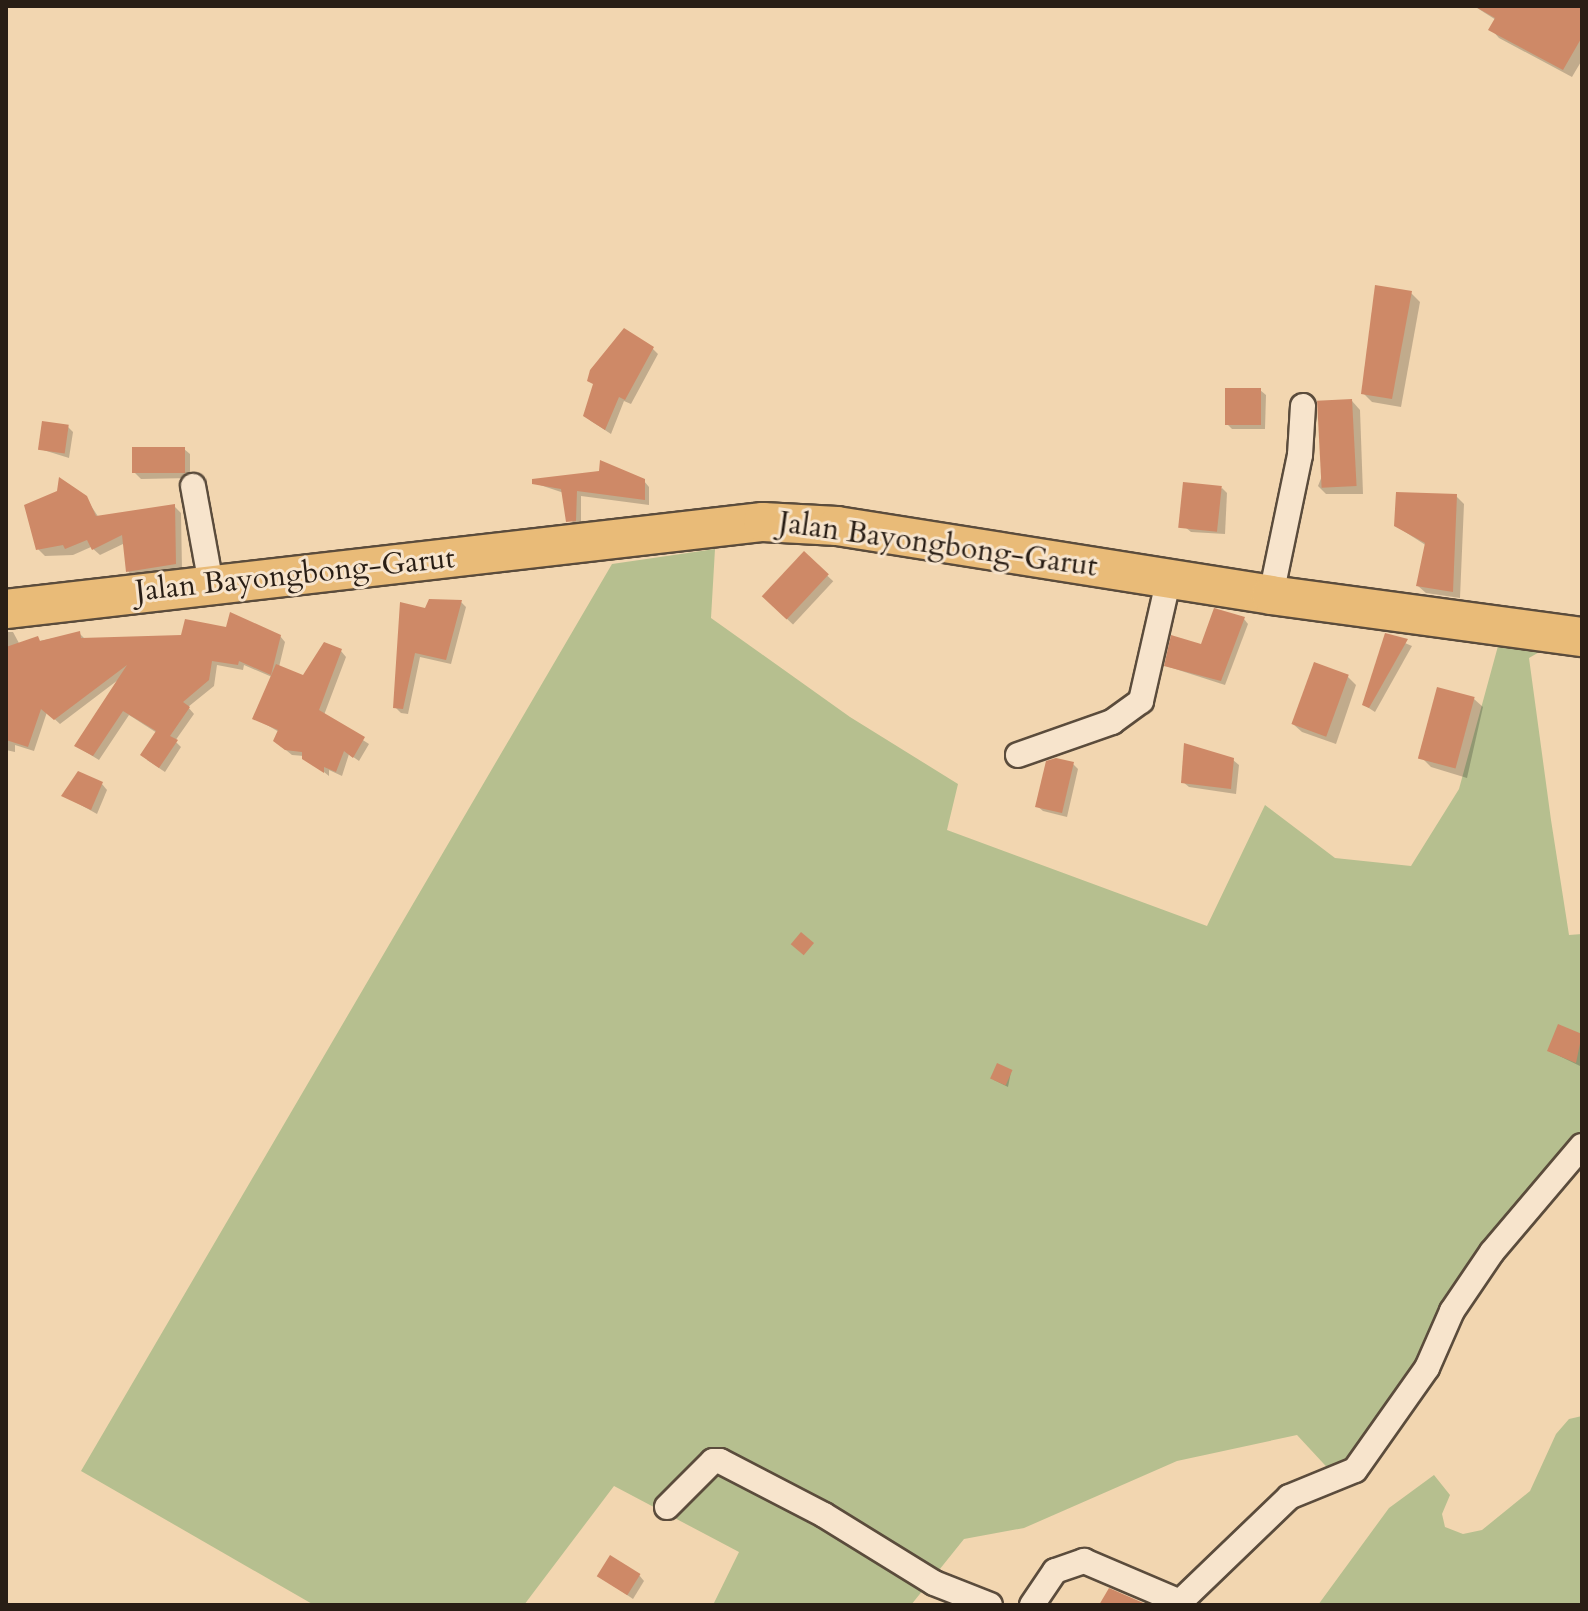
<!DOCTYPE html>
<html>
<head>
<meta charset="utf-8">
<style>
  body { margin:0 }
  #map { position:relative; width:1588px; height:1611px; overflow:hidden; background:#f2d6b0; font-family:Cardo,serif }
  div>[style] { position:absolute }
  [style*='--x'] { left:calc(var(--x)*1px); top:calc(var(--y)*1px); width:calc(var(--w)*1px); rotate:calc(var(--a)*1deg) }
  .green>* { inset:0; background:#b6bf8f }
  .shadow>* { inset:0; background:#0003; transform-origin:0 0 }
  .building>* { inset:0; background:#ce8967; transform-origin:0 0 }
  .roads { filter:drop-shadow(2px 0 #5b4c3c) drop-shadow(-2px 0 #5b4c3c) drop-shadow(0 2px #5b4c3c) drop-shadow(0 -2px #5b4c3c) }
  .minor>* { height:24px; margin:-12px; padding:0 12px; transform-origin:12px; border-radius:12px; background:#f7e4cc }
  .primary>* { height:38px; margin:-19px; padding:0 19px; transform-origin:19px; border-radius:19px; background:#e9bb78 }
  span { translate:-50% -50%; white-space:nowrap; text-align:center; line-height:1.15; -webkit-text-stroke:6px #f7e4cc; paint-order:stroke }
  .street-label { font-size:30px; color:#291e15 }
  .frame { position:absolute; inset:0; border:8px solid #291e15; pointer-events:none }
</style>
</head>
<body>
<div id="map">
  <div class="green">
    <div style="clip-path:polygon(715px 549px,711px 618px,850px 717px,958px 784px,947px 830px,1207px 926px,1265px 805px,1335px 858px,1411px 866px,1459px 789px,1498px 646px,1541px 651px,1529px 658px,1551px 820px,1569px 935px,1582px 934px,1582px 1145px,1336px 1477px,1297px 1435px,1177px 1461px,1024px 1528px,964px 1539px,911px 1605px,713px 1605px,739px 1552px,614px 1486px,524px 1605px,314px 1605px,81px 1471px,612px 564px)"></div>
    <div style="clip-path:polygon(1582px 1416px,1582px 1605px,1318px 1605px,1389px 1508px,1434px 1475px,1450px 1495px,1442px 1514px,1445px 1527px,1463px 1534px,1482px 1530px,1530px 1491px,1556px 1434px,1569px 1419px)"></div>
  </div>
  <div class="shadow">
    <div style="clip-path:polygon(1474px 6px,1582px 6px,1582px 60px,1572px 77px,1499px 38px,1491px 29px,1496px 20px)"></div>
    <div style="clip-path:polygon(1411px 293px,1420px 302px,1401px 407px,1372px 402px,1363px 393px)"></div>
    <div style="clip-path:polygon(652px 348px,658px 354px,631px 404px,624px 401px,611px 434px,591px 421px,585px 416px)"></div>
    <div style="clip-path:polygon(1260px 390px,1266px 395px,1265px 429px,1232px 429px,1227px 424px)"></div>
    <div style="clip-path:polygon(1352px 401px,1360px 410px,1363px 494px,1326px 494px,1318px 486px)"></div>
    <div style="clip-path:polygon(68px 427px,73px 432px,69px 458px,40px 449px)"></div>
    <div style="clip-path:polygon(184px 449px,190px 454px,190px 478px,141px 479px,135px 473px)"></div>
    <div style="clip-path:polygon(644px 481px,649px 487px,649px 505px,581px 496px,581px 526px,574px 527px,564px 493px,534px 483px)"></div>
    <div style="clip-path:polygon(1222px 488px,1227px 493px,1225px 534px,1191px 532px,1185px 527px)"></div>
    <div style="clip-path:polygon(1456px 496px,1464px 504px,1460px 598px,1426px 593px,1418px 586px,1427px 546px,1396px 526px)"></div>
    <div style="clip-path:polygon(86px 498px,99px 518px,174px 506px,181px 513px,182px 570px,134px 578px,128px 571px,125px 543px,100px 555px,91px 547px,73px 555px,45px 556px,38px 549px)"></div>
    <div style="left:804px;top:554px;width:40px;height:59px;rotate:43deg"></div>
    <div style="clip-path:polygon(461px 602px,466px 607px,451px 664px,420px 657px,408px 714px,401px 713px,395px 707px,426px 610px)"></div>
    <div style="clip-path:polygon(1244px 619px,1248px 624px,1225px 685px,1166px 666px)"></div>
    <div style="clip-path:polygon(6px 632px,13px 632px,20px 645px,79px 633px,85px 639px,280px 636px,285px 642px,279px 667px,304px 677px,341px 651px,346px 657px,324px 715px,369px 744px,359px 761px,349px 754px,342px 776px,329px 770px,329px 776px,304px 756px,292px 755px,281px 746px,279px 732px,255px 718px,272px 677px,244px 665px,243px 670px,217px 665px,214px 686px,188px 707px,194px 714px,175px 741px,181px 747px,165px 772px,147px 760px,157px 733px,129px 715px,99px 760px,76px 746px,118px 680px,60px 724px,47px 712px,34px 751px,15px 745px,15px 752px,6px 750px)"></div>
    <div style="clip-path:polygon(1386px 635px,1412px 646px,1375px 712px,1364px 705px)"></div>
    <div style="clip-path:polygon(1347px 676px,1356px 685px,1336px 744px,1302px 732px,1293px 724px)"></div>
    <div style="clip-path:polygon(1474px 699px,1483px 707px,1467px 778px,1431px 767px,1422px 758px)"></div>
    <div style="clip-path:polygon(1233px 760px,1239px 765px,1236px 794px,1189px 787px,1183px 782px)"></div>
    <div style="clip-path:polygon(1073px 764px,1078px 769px,1067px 817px,1043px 811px,1037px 806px)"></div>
    <div style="clip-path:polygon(102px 784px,107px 790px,97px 814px,63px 795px)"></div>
    <div style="clip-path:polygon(1559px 1027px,1582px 1037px,1582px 1067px,1549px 1051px)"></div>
    <div style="clip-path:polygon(1011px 1072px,1008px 1087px,994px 1080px)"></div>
    <div style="clip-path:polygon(639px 1575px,644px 1581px,633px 1599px,599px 1576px)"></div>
  </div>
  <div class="building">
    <div style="clip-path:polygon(1474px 6px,1582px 6px,1582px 37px,1563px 70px,1488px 30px,1495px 18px)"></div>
    <div style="clip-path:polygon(1375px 285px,1412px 291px,1392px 399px,1361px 394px)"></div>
    <div style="clip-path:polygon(624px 328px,654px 347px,625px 400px,619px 397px,605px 430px,583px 416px,593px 384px,587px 381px,590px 370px)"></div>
    <div style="left:1225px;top:388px;width:36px;height:37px"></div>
    <div style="left:1352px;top:399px;width:87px;height:35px;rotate:87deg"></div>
    <div style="left:42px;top:421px;width:27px;height:29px;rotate:8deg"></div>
    <div style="left:185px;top:447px;width:26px;height:53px;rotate:90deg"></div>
    <div style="clip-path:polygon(600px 460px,645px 479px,645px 500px,577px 491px,576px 521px,566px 522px,561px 489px,532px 484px,532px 479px,599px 471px)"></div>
    <div style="clip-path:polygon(59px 477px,87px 496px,96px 516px,175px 504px,176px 564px,126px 572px,122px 535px,92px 550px,87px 540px,65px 549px,63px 545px,36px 550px,24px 505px,57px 491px)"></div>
    <div style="left:1183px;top:482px;width:39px;height:46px;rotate:6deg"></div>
    <div style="clip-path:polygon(1396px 492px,1457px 494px,1453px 592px,1416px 586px,1425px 543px,1394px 526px)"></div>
    <div style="left:804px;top:551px;width:34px;height:62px;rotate:43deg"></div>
    <div style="clip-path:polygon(429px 599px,462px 600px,446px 660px,415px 653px,403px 709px,393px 708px,400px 602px,425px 608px)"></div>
    <div style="clip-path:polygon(1214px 608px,1245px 617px,1221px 681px,1164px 666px,1171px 635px,1201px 644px)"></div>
    <div style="clip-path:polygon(230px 612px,281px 635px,271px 675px,239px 661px,238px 665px,212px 661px,209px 680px,183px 702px,190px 707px,170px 736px,178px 740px,159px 768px,140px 755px,156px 731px,123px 711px,93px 756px,74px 746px,127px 665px,54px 720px,41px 709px,28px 747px,6px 740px,6px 647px,38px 636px,40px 641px,80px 631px,81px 638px,181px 635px,185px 619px,226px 627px)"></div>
    <div style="clip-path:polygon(1385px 633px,1408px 639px,1369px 708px,1362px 705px)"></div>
    <div style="clip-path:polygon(324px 642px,342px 649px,319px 710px,365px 737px,353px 758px,344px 751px,336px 772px,324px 767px,324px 773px,302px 759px,302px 752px,285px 750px,273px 741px,278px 730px,252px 719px,276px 664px,303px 675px)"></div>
    <div style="left:1314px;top:662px;width:37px;height:66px;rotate:20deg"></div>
    <div style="left:1437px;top:687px;width:39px;height:74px;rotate:15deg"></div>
    <div style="clip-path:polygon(1184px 743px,1234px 758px,1231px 789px,1181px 783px)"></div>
    <div style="clip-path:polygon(1056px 758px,1074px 762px,1062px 813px,1035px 807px,1046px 761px)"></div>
    <div style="clip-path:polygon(78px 771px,103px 782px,91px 810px,61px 796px)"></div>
    <div style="left:801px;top:932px;width:17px;height:16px;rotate:40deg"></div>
    <div style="clip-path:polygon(1558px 1024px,1582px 1034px,1576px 1063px,1547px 1051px)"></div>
    <div style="left:997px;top:1063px;width:17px;height:17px;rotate:24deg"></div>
    <div style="left:610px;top:1555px;width:36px;height:25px;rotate:32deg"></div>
    <div style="clip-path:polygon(1109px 1588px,1148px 1605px,1149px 1605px,1099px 1605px)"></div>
  </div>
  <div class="roads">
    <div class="minor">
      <div style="--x:193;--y:486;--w:100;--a:79.6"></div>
      <div style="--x:1271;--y:595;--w:143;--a:-78.3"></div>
      <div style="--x:1300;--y:455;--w:49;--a:-86.5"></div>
      <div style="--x:1018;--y:755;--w:100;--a:-19.3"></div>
      <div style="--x:1112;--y:722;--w:36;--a:-36"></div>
      <div style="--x:1141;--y:701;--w:126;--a:-77.2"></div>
      <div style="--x:667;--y:1507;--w:65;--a:-45"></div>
      <div style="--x:713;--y:1461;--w:7;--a:0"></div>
      <div style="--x:720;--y:1461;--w:117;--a:27.4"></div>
      <div style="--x:824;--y:1515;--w:129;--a:31.7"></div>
      <div style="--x:934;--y:1583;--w:60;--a:21.4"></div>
      <div style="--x:1032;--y:1605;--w:41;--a:-55.9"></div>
      <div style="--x:1055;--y:1571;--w:31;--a:-19"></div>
      <div style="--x:1084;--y:1561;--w:104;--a:23.1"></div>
      <div style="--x:1180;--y:1602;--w:151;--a:-43.9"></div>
      <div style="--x:1289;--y:1497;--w:71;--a:-22.2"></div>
      <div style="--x:1355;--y:1470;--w:125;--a:-54.8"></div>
      <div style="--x:1427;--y:1368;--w:62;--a:-66.3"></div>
      <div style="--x:1452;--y:1311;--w:71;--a:-55.9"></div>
      <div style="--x:1492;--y:1252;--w:139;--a:-49.7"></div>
    </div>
    <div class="primary">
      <div style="--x:6;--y:609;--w:762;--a:-6.56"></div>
      <div style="--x:763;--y:522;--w:74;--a:3.1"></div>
      <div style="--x:837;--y:526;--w:439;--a:9"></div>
      <div style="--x:1271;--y:595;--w:314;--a:7.7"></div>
    </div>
  </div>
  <div class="street-label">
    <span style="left:938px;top:545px;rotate:8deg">Jalan Bayongbong-Garut</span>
    <span style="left:295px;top:575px;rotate:-6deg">Jalan Bayongbong-Garut</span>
  </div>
  <div class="frame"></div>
</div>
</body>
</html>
